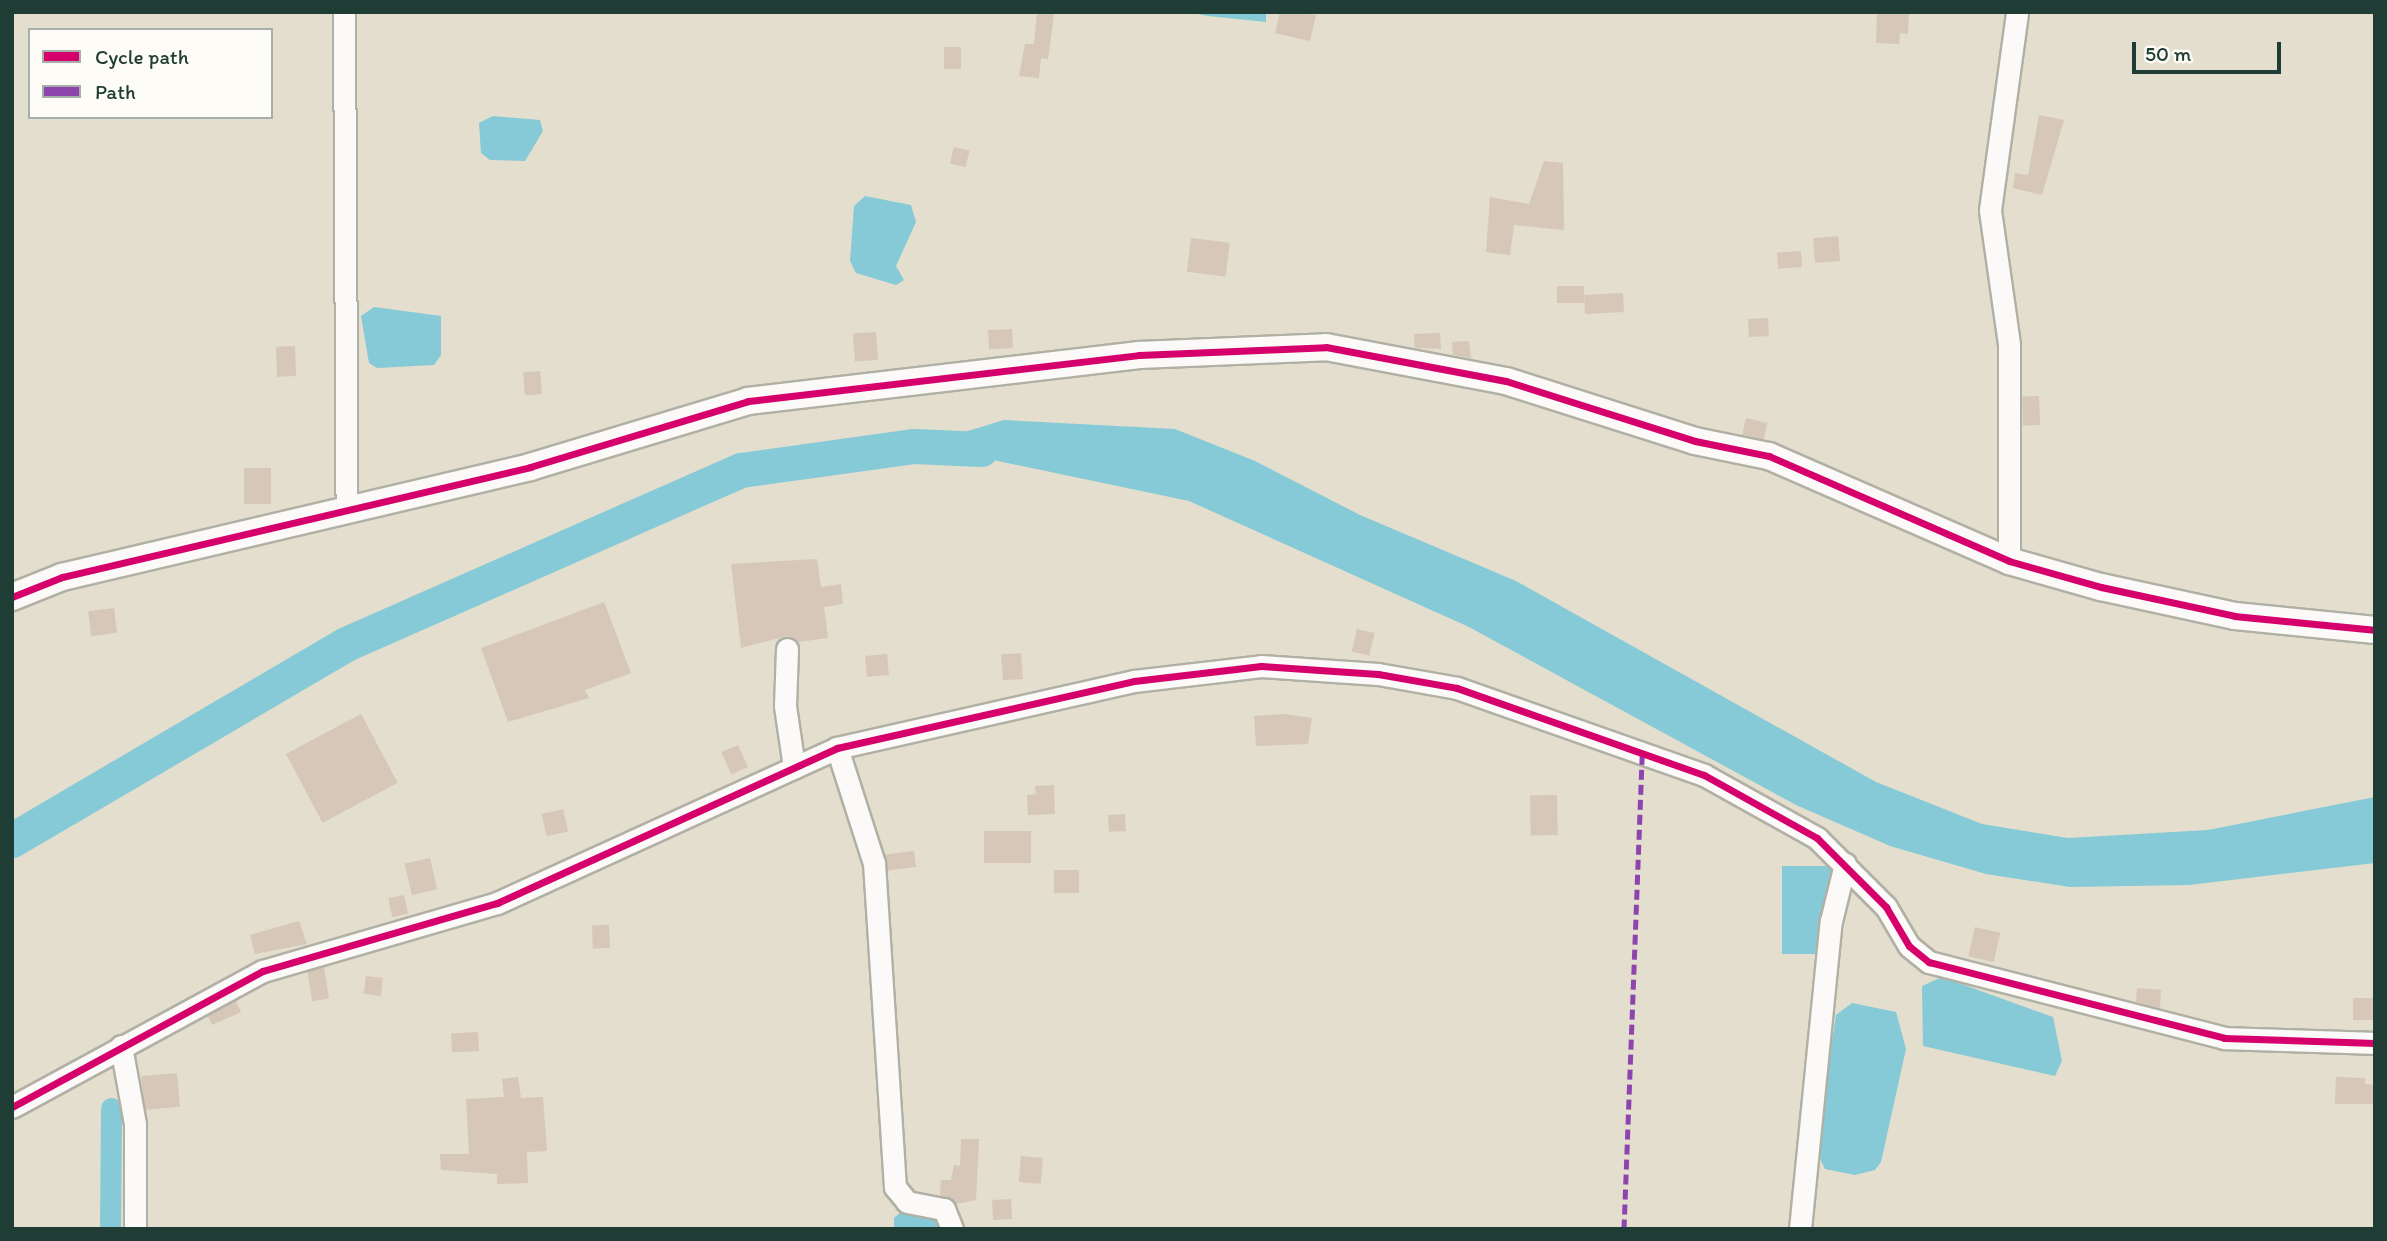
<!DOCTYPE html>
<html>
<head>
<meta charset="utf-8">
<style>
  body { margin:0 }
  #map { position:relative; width:2387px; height:1241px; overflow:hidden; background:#e3decd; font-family:Itim,sans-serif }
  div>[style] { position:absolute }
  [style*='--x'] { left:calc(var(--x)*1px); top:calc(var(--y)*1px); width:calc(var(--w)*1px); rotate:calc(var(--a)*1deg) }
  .water>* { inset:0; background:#85cad6; transform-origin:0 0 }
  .canal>* { height:21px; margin:-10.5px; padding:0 10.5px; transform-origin:10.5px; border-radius:10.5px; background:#85cad6 }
  .river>* { height:35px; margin:-17.5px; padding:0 17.5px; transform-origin:17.5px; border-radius:17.5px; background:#85cad6 }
  .building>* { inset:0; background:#d6c7b8; transform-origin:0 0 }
  .roads { filter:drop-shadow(2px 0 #b0b0a4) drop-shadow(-2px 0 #b0b0a4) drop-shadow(0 2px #b0b0a4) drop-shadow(0 -2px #b0b0a4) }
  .minor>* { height:21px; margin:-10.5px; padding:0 10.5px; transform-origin:10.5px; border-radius:10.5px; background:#fbfaf8 }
  .tertiary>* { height:26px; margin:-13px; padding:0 13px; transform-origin:13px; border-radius:13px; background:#fbfaf8 }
  .quiet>* { height:5px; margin-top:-2.5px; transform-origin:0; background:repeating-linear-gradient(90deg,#8e44ad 0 10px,transparent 0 15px) }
  .cycleway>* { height:7px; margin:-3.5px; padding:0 3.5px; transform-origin:3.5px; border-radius:3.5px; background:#d6006c }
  span { translate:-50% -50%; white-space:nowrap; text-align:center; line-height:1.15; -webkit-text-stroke:7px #fdfcf7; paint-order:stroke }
  .frame { position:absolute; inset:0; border:14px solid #1f3d34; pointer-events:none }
  .legend { position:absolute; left:28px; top:28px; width:245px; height:91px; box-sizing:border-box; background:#fdfcf7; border:2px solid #a4b0a9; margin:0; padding:9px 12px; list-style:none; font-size:21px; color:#1f3d34 }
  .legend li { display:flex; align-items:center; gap:14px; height:35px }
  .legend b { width:35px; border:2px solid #a4b0a9 }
  .scale { position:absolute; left:2132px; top:42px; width:149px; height:32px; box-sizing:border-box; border:4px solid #1f3d34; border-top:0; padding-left:9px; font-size:21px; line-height:24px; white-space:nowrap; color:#1f3d34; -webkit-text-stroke:5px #fdfcf7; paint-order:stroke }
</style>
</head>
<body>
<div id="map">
  <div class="water">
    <div style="clip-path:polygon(1187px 12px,1266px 12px,1266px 22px,1208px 16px)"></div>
    <div style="clip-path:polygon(493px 116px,540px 120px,543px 131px,525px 161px,490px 160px,481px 153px,479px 123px)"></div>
    <div style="clip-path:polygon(865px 196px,911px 205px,916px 222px,896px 266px,904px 280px,896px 285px,856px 273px,850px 261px,854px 206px)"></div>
    <div style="clip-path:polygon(374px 307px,441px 316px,441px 355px,434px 365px,377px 368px,369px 363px,361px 316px)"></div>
    <div style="clip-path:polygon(1004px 420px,1175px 429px,1255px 461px,1360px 515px,1516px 581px,1876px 782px,1982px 824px,2068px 838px,2208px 830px,2375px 797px,2375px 863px,2189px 885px,2070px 887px,1986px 874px,1890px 846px,1796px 805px,1469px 627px,1189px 501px,922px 445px)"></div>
    <div style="left:1782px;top:866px;width:49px;height:88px"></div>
    <div style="clip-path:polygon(1942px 977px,2053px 1017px,2062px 1061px,2055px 1076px,1923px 1046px,1922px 986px)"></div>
    <div style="clip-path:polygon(1852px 1003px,1896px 1012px,1906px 1049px,1881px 1162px,1875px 1170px,1855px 1175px,1825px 1169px,1816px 1151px,1836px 1015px)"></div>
    <div style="clip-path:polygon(902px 1211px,934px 1216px,941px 1229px,894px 1229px,894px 1218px)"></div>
  </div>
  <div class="canal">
    <div style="--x:110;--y:1229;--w:121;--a:-89.5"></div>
  </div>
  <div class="river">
    <div style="--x:12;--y:840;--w:387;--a:-30.4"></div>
    <div style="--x:346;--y:644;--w:432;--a:-23.8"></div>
    <div style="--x:741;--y:470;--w:175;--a:-7.9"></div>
    <div style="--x:914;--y:446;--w:67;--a:2.6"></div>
  </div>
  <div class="building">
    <div style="clip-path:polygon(1280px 12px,1316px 15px,1310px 41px,1275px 33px)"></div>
    <div style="clip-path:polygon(1877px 12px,1909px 14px,1908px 34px,1900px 33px,1899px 44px,1876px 43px)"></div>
    <div style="clip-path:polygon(1037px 13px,1054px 14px,1048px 59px,1041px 58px,1039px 78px,1019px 76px,1025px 44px,1034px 44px)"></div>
    <div style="left:944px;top:47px;width:17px;height:22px"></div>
    <div style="clip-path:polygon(2039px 115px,2064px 120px,2042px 195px,2013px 188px,2015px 173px,2028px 175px)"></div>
    <div style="left:954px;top:147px;width:16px;height:17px;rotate:14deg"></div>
    <div style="clip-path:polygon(1544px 161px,1563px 163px,1564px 230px,1514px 225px,1510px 255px,1486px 252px,1490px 197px,1529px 204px)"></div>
    <div style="left:1838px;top:236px;width:25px;height:25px;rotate:85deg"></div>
    <div style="left:1191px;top:238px;width:39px;height:34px;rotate:7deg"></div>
    <div style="left:1801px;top:251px;width:16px;height:24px;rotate:86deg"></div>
    <div style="left:1557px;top:286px;width:27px;height:17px"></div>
    <div style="left:1623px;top:293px;width:19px;height:39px;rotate:87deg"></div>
    <div style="left:1768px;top:318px;width:18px;height:20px;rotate:87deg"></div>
    <div style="left:1012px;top:329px;width:19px;height:24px;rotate:87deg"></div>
    <div style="left:876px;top:332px;width:28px;height:23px;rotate:86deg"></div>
    <div style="clip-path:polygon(1440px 333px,1441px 349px,1415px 348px,1414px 334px)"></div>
    <div style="clip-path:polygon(1469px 341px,1471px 358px,1453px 355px,1452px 342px)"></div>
    <div style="left:295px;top:346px;width:30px;height:19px;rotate:88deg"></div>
    <div style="left:540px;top:371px;width:23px;height:17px;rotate:85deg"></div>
    <div style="left:2039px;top:396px;width:29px;height:17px;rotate:88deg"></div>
    <div style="left:1746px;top:418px;width:22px;height:17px;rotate:13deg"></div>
    <div style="left:244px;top:468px;width:27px;height:36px"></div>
    <div style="clip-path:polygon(817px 559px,821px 587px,841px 584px,843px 604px,824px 607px,828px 638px,798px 642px,787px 636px,741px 648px,731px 564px)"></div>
    <div style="clip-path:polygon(604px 602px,631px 673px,585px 690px,589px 698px,508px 722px,481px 648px)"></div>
    <div style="left:114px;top:608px;width:25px;height:26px;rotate:83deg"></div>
    <div style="left:1357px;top:629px;width:18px;height:23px;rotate:13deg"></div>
    <div style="left:1021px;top:653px;width:26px;height:20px;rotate:86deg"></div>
    <div style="left:887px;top:654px;width:21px;height:22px;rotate:85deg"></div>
    <div style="left:361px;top:714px;width:78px;height:85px;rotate:62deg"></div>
    <div style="clip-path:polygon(1283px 714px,1312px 718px,1308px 744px,1256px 746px,1254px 716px)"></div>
    <div style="left:738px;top:745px;width:24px;height:18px;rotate:66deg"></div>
    <div style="clip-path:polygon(1054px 785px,1055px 814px,1028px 815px,1027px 795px,1036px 794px,1035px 786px)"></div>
    <div style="left:1557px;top:795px;width:40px;height:27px;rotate:89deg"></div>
    <div style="left:563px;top:809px;width:23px;height:22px;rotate:77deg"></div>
    <div style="left:1125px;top:814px;width:17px;height:17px;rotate:87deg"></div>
    <div style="left:1031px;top:831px;width:32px;height:47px;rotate:90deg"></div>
    <div style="left:914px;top:851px;width:16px;height:29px;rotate:83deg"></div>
    <div style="left:430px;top:858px;width:32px;height:26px;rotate:77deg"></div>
    <div style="left:1054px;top:870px;width:25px;height:23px"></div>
    <div style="left:404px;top:895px;width:19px;height:16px;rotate:78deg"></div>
    <div style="clip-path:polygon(299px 921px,307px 944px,255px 954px,250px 935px)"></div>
    <div style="left:609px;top:925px;width:23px;height:17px;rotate:88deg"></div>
    <div style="left:1975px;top:927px;width:26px;height:30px;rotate:13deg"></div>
    <div style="left:324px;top:967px;width:32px;height:17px;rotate:81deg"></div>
    <div style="left:366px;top:976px;width:17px;height:18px;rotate:7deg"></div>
    <div style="clip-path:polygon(2137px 988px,2161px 990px,2160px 1008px,2136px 1002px)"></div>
    <div style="left:2353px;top:998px;width:21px;height:22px"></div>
    <div style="clip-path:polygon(236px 1001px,241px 1012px,212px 1025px,208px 1016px)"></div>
    <div style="left:478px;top:1032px;width:19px;height:27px;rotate:87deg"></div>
    <div style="left:177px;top:1073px;width:34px;height:36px;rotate:85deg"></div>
    <div style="clip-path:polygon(518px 1077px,521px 1098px,543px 1097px,547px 1151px,527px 1152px,528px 1183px,497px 1184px,497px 1174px,441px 1170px,440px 1154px,469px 1154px,466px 1099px,504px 1097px,502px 1079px)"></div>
    <div style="clip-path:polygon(2336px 1077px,2365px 1078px,2365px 1084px,2375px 1085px,2375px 1104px,2335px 1104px)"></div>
    <div style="clip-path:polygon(961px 1139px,979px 1139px,976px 1200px,956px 1204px,940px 1195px,941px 1180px,951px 1180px,954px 1165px,960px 1166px)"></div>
    <div style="left:1021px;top:1156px;width:22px;height:26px;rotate:5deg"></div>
    <div style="left:1011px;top:1199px;width:20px;height:19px;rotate:87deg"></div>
  </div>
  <div class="roads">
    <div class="minor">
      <div style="--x:344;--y:12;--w:497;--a:89.7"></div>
      <div style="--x:2009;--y:561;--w:217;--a:-90"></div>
      <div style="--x:2009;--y:344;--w:135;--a:-98.1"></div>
      <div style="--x:1990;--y:210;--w:200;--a:-82.2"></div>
      <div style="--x:787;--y:649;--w:57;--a:92"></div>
      <div style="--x:785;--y:706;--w:62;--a:81.6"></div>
      <div style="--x:837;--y:748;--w:121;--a:72.2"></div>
      <div style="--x:874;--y:863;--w:325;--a:86.3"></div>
      <div style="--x:895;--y:1187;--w:19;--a:51"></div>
      <div style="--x:907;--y:1202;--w:38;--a:11"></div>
      <div style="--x:944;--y:1209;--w:22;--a:68"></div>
      <div style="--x:121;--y:1046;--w:79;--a:79.8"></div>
      <div style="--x:135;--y:1124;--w:105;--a:90"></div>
      <div style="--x:12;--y:1107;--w:285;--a:-28.5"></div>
      <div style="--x:263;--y:971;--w:244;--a:-16.2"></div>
      <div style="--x:497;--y:903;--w:374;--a:-24.5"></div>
      <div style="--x:837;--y:748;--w:304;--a:-12.7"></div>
      <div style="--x:1134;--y:681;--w:128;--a:-6.7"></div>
      <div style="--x:1261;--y:666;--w:117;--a:3.9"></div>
      <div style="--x:1378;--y:674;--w:80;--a:10"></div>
      <div style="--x:1457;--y:688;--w:262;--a:19.4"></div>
      <div style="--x:1704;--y:775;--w:129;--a:29.1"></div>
      <div style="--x:1817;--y:838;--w:98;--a:45"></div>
      <div style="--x:1886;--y:907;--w:45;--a:59.5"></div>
      <div style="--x:1909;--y:946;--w:26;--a:39"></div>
      <div style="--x:1929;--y:962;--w:305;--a:14.4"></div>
      <div style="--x:2224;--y:1038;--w:151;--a:1.9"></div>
      <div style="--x:1800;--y:1229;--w:310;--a:-84.3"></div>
      <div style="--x:1831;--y:921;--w:59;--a:-76.2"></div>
    </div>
    <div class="tertiary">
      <div style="--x:12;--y:597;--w:54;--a:-21.8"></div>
      <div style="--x:62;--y:577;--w:481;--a:-13.2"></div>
      <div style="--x:530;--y:467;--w:228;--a:-16.8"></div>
      <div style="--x:748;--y:401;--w:394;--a:-6.7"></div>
      <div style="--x:1139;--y:355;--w:187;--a:-2.4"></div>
      <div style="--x:1326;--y:347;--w:183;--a:10.7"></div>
      <div style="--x:1506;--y:381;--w:198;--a:17.6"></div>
      <div style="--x:1695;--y:441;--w:76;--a:11.5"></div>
      <div style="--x:1769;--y:456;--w:262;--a:23.6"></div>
      <div style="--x:2009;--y:561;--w:96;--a:15.8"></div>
      <div style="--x:2101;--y:587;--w:137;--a:12.2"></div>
      <div style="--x:2235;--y:616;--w:141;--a:5.7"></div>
    </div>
  </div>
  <div class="quiet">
    <div style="--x:1624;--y:1229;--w:478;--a:-87.8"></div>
  </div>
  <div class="cycleway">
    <div style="--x:12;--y:597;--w:54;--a:-21.8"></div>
    <div style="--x:62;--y:577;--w:481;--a:-13.2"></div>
    <div style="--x:530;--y:467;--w:228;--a:-16.8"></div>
    <div style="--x:748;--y:401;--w:394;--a:-6.7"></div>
    <div style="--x:1139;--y:355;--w:187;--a:-2.4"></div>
    <div style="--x:1326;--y:347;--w:183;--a:10.7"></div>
    <div style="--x:1506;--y:381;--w:198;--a:17.6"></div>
    <div style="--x:1695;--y:441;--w:76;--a:11.5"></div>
    <div style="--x:1769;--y:456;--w:262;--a:23.6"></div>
    <div style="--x:2009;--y:561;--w:96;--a:15.8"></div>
    <div style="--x:2101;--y:587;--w:137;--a:12.2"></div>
    <div style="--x:2235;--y:616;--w:141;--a:5.7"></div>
    <div style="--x:12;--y:1107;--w:285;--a:-28.5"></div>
    <div style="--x:263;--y:971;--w:244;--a:-16.2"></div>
    <div style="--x:497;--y:903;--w:374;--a:-24.5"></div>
    <div style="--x:837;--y:748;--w:304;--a:-12.7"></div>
    <div style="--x:1134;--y:681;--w:128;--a:-6.7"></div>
    <div style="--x:1261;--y:666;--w:117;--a:3.9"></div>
    <div style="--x:1378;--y:674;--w:80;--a:10"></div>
    <div style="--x:1457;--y:688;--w:262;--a:19.4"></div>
    <div style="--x:1704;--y:775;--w:129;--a:29.1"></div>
    <div style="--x:1817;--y:838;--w:98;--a:45"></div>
    <div style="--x:1886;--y:907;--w:45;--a:59.5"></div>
    <div style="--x:1909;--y:946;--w:26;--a:39"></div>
    <div style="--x:1929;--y:962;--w:305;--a:14.4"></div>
    <div style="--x:2224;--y:1038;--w:151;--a:1.9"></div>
  </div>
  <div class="frame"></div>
  <ul class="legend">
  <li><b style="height:9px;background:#d6006c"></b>Cycle path</li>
  <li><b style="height:9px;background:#8e44ad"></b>Path</li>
  </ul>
  <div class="scale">50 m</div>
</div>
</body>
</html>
